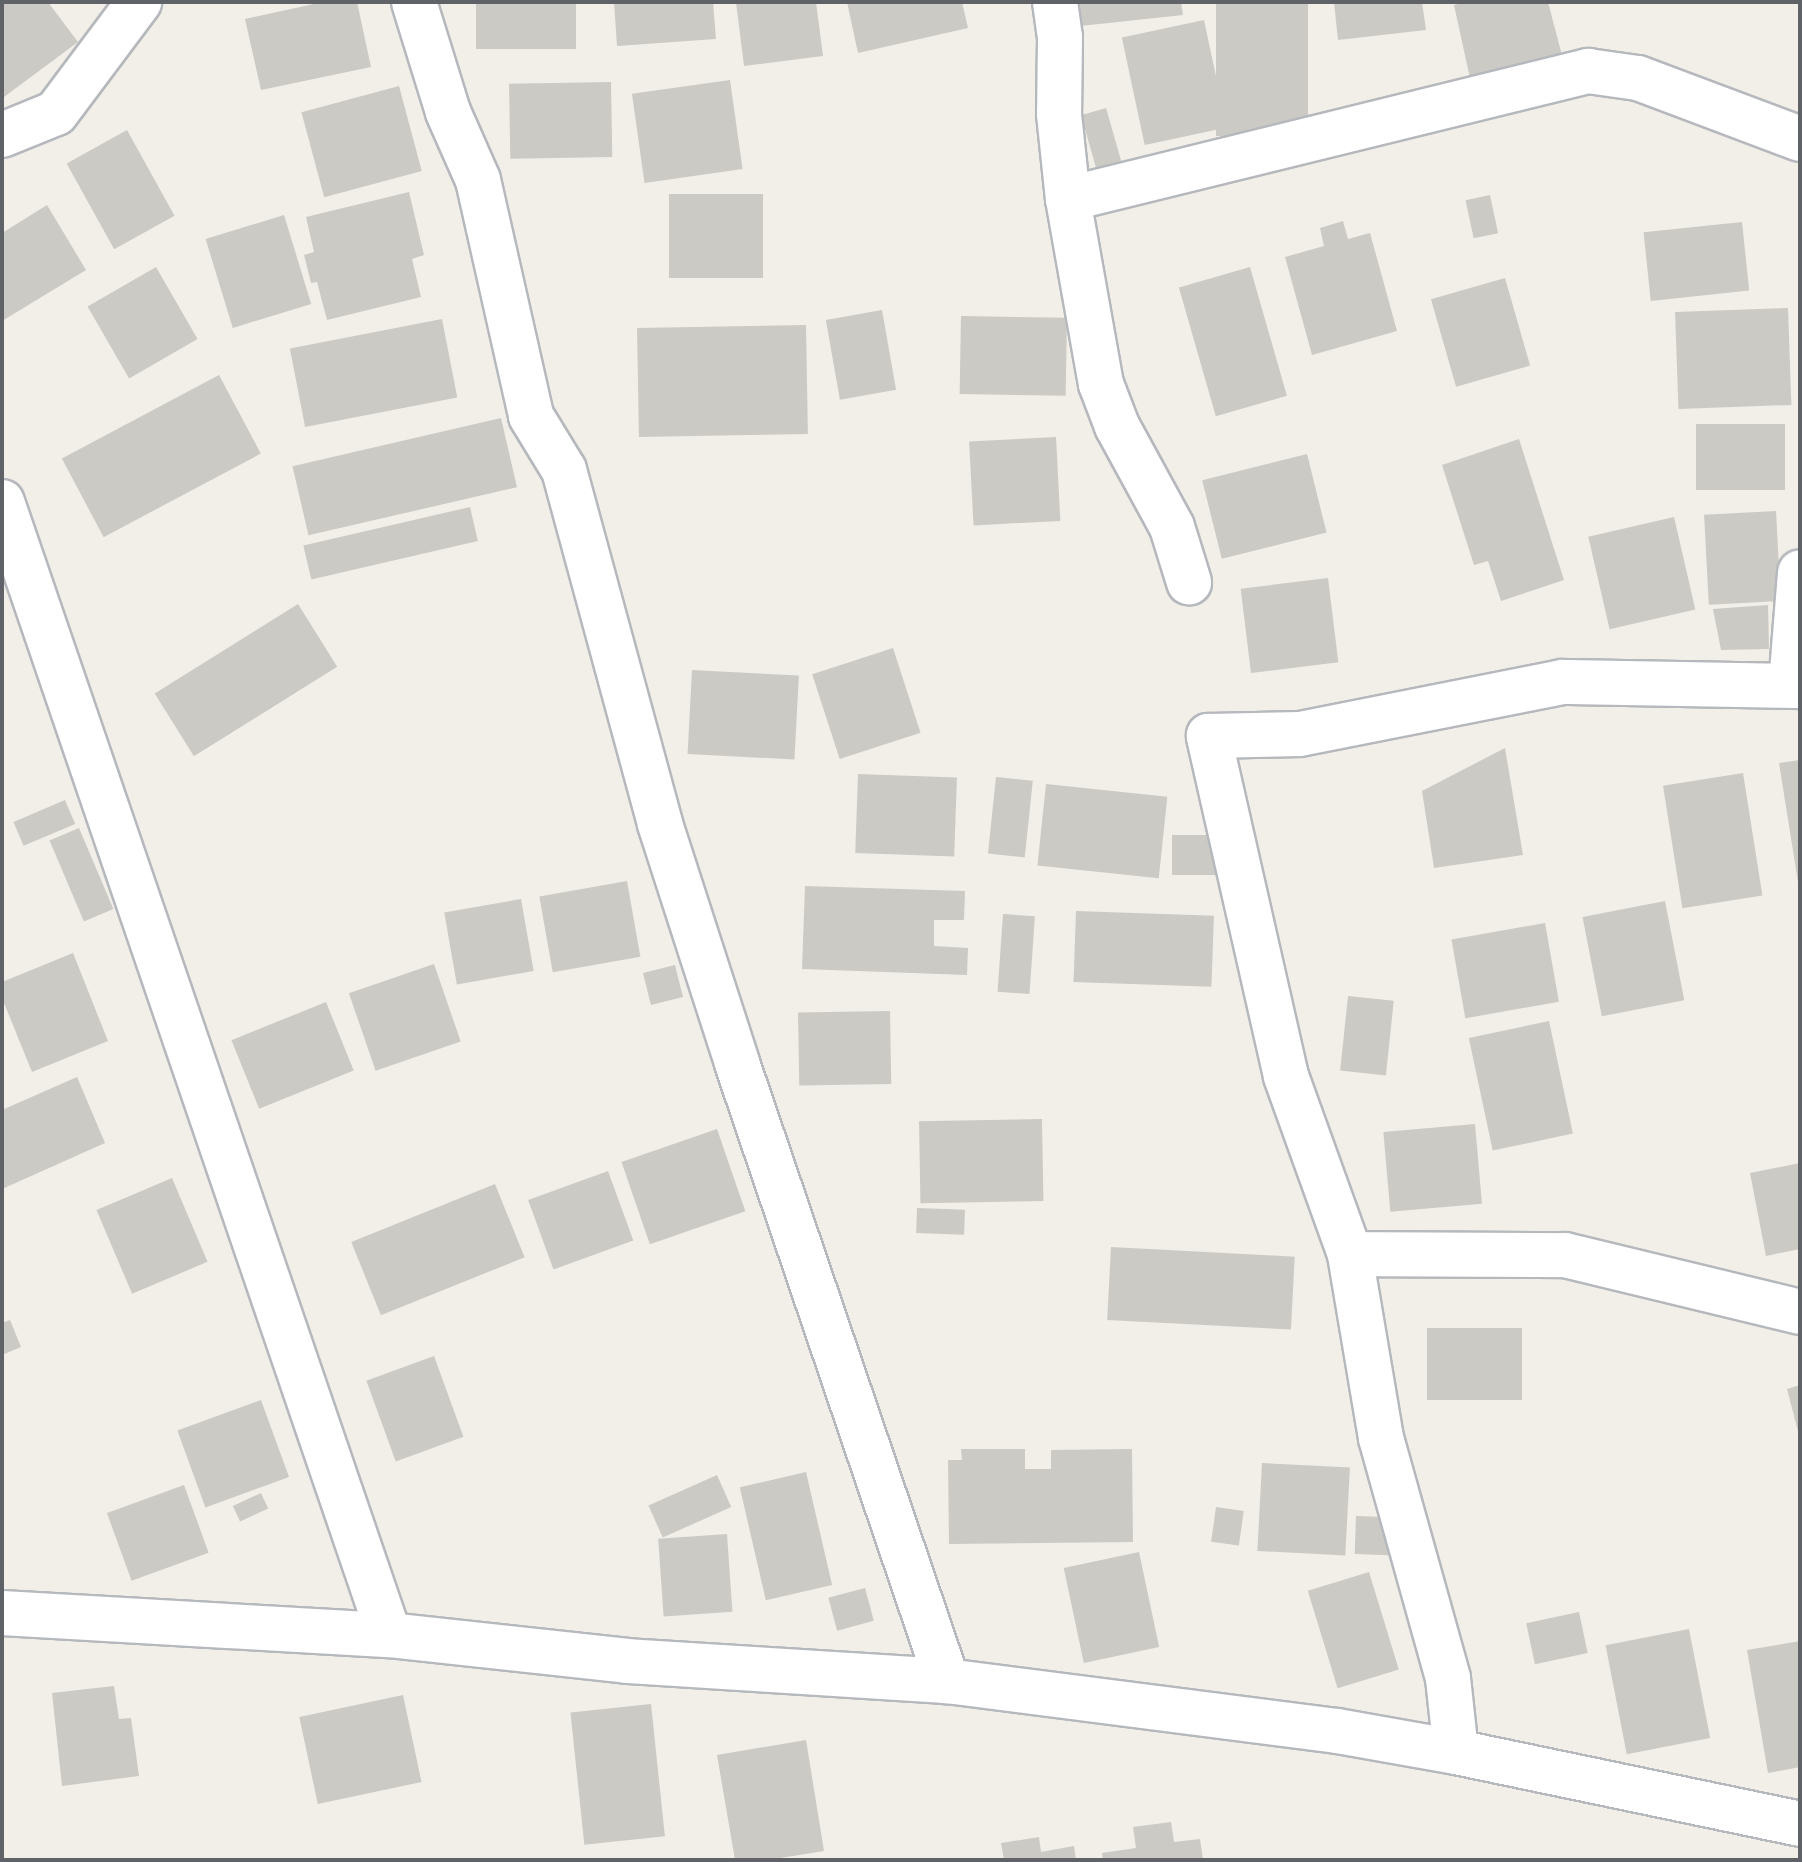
<!DOCTYPE html>
<html>
<head>
<meta charset="utf-8">
<style>
  body { margin:0 }
  #map { position:relative; width:1802px; height:1862px; overflow:hidden; background:#f1efe8; font-family:"Source Sans 3",sans-serif }
  div>[style] { position:absolute }
  [style*='--x'] { left:calc(var(--x)*1px); top:calc(var(--y)*1px); width:calc(var(--w)*1px); rotate:calc(var(--a)*1deg) }
  .building>* { inset:0; background:#cccac5; transform-origin:0 0 }
  .roads { filter:drop-shadow(2px 0 #b5b8bc) drop-shadow(-2px 0 #b5b8bc) drop-shadow(0 2px #b5b8bc) drop-shadow(0 -2px #b5b8bc) }
  .minor>* { height:44px; margin:-22px; padding:0 22px; transform-origin:22px; border-radius:22px; background:#fff }
  span { translate:-50% -50%; white-space:nowrap; text-align:center; line-height:1.15; -webkit-text-stroke:6px #fff; paint-order:stroke }
  .frame { position:absolute; inset:0; border:4px solid #5f6368; pointer-events:none }
</style>
</head>
<body>
<div id="map">
  <div class="building">
    <div style="clip-path:polygon(2px 2px,48px 2px,78px 42px,4px 97px)"></div>
    <div style="clip-path:polygon(323px 2px,357px 2px,371px 67px,261px 90px,245px 19px)"></div>
    <div style="left:476px;top:2px;width:100px;height:47px"></div>
    <div style="clip-path:polygon(614px 2px,713px 2px,716px 39px,617px 46px)"></div>
    <div style="clip-path:polygon(736px 2px,816px 2px,823px 56px,744px 66px)"></div>
    <div style="clip-path:polygon(847px 2px,962px 2px,968px 28px,858px 53px)"></div>
    <div style="clip-path:polygon(1068px 2px,1181px 2px,1183px 15px,1071px 27px)"></div>
    <div style="left:1216px;top:2px;width:92px;height:134px"></div>
    <div style="clip-path:polygon(1334px 2px,1422px 2px,1426px 30px,1338px 40px)"></div>
    <div style="clip-path:polygon(1467px 2px,1548px 2px,1565px 67px,1473px 92px,1454px 5px)"></div>
    <div style="left:1204px;top:20px;width:110px;height:84px;rotate:78deg"></div>
    <div style="left:730px;top:80px;width:90px;height:99px;rotate:82deg"></div>
    <div style="left:611px;top:82px;width:75px;height:102px;rotate:89deg"></div>
    <div style="left:399px;top:86px;width:88px;height:101px;rotate:75deg"></div>
    <div style="left:1106px;top:108px;width:58px;height:26px;rotate:74deg"></div>
    <div style="left:127px;top:130px;width:98px;height:69px;rotate:61deg"></div>
    <div style="clip-path:polygon(409px 192px,424px 255px,412px 259px,421px 297px,327px 320px,317px 282px,311px 283px,304px 255px,314px 252px,306px 217px)"></div>
    <div style="left:669px;top:194px;width:94px;height:84px"></div>
    <div style="left:1490px;top:195px;width:39px;height:25px;rotate:78deg"></div>
    <div style="clip-path:polygon(47px 205px,86px 270px,2px 321px,2px 233px)"></div>
    <div style="left:284px;top:215px;width:93px;height:82px;rotate:73deg"></div>
    <div style="clip-path:polygon(1343px 221px,1348px 239px,1370px 233px,1397px 331px,1312px 355px,1285px 257px,1324px 246px,1320px 228px)"></div>
    <div style="left:1742px;top:222px;width:69px;height:99px;rotate:84deg"></div>
    <div style="left:156px;top:267px;width:83px;height:79px;rotate:60deg"></div>
    <div style="left:1250px;top:267px;width:134px;height:74px;rotate:74deg"></div>
    <div style="left:1505px;top:278px;width:91px;height:77px;rotate:74deg"></div>
    <div style="left:1788px;top:308px;width:97px;height:113px;rotate:88deg"></div>
    <div style="left:882px;top:310px;width:81px;height:57px;rotate:80deg"></div>
    <div style="left:961px;top:316px;width:106px;height:78px;rotate:1deg"></div>
    <div style="left:442px;top:319px;width:80px;height:155px;rotate:79deg"></div>
    <div style="left:806px;top:325px;width:109px;height:169px;rotate:89deg"></div>
    <div style="left:219px;top:375px;width:89px;height:178px;rotate:62deg"></div>
    <div style="left:501px;top:418px;width:71px;height:214px;rotate:77deg"></div>
    <div style="left:1696px;top:424px;width:89px;height:66px"></div>
    <div style="left:1056px;top:437px;width:84px;height:87px;rotate:87deg"></div>
    <div style="clip-path:polygon(1519px 439px,1564px 580px,1501px 601px,1488px 561px,1474px 565px,1442px 465px)"></div>
    <div style="left:1307px;top:454px;width:81px;height:108px;rotate:76deg"></div>
    <div style="left:470px;top:507px;width:35px;height:171px;rotate:77deg"></div>
    <div style="left:1776px;top:511px;width:90px;height:72px;rotate:87deg"></div>
    <div style="left:1674px;top:517px;width:95px;height:88px;rotate:77deg"></div>
    <div style="left:1328px;top:578px;width:85px;height:88px;rotate:83deg"></div>
    <div style="left:298px;top:604px;width:74px;height:169px;rotate:58deg"></div>
    <div style="clip-path:polygon(1768px 605px,1769px 649px,1721px 650px,1713px 609px)"></div>
    <div style="left:893px;top:648px;width:89px;height:85px;rotate:72deg"></div>
    <div style="left:692px;top:670px;width:107px;height:84px;rotate:3deg"></div>
    <div style="clip-path:polygon(1505px 748px,1523px 855px,1434px 868px,1422px 791px)"></div>
    <div style="clip-path:polygon(1800px 760px,1800px 882px,1798px 882px,1779px 763px)"></div>
    <div style="left:1743px;top:773px;width:124px;height:81px;rotate:81deg"></div>
    <div style="left:858px;top:774px;width:99px;height:79px;rotate:2deg"></div>
    <div style="left:996px;top:777px;width:37px;height:77px;rotate:6deg"></div>
    <div style="left:1046px;top:784px;width:122px;height:82px;rotate:6deg"></div>
    <div style="left:65px;top:800px;width:26px;height:56px;rotate:67deg"></div>
    <div style="left:79px;top:828px;width:88px;height:32px;rotate:67deg"></div>
    <div style="left:1172px;top:835px;width:43px;height:40px"></div>
    <div style="left:627px;top:881px;width:77px;height:89px;rotate:80deg"></div>
    <div style="clip-path:polygon(805px 886px,965px 891px,964px 920px,934px 920px,934px 946px,968px 948px,967px 975px,802px 969px)"></div>
    <div style="left:521px;top:899px;width:73px;height:78px;rotate:80deg"></div>
    <div style="left:1665px;top:901px;width:101px;height:84px;rotate:79deg"></div>
    <div style="left:1076px;top:911px;width:138px;height:71px;rotate:2deg"></div>
    <div style="left:1003px;top:914px;width:32px;height:78px;rotate:4deg"></div>
    <div style="left:1545px;top:923px;width:80px;height:95px;rotate:80deg"></div>
    <div style="clip-path:polygon(73px 953px,108px 1041px,32px 1072px,2px 998px,2px 982px)"></div>
    <div style="left:434px;top:964px;width:82px;height:90px;rotate:71deg"></div>
    <div style="left:675px;top:965px;width:33px;height:33px;rotate:76deg"></div>
    <div style="left:1348px;top:996px;width:46px;height:75px;rotate:6deg"></div>
    <div style="left:326px;top:1002px;width:74px;height:102px;rotate:68deg"></div>
    <div style="left:890px;top:1011px;width:73px;height:92px;rotate:89deg"></div>
    <div style="left:1549px;top:1021px;width:115px;height:82px;rotate:78deg"></div>
    <div style="clip-path:polygon(77px 1077px,105px 1143px,2px 1189px,2px 1110px)"></div>
    <div style="left:1042px;top:1119px;width:82px;height:123px;rotate:89deg"></div>
    <div style="left:1475px;top:1124px;width:80px;height:92px;rotate:85deg"></div>
    <div style="left:717px;top:1129px;width:87px;height:101px;rotate:71deg"></div>
    <div style="clip-path:polygon(1800px 1163px,1800px 1249px,1766px 1256px,1750px 1173px)"></div>
    <div style="left:608px;top:1171px;width:74px;height:85px;rotate:70deg"></div>
    <div style="left:172px;top:1178px;width:91px;height:82px;rotate:67deg"></div>
    <div style="left:495px;top:1184px;width:79px;height:155px;rotate:68deg"></div>
    <div style="left:917px;top:1208px;width:48px;height:25px;rotate:2deg"></div>
    <div style="left:1111px;top:1247px;width:184px;height:73px;rotate:3deg"></div>
    <div style="clip-path:polygon(10px 1320px,21px 1347px,2px 1355px,2px 1323px)"></div>
    <div style="left:1427px;top:1328px;width:95px;height:72px"></div>
    <div style="left:434px;top:1356px;width:86px;height:72px;rotate:70deg"></div>
    <div style="clip-path:polygon(1800px 1385px,1800px 1435px,1799px 1435px,1787px 1389px)"></div>
    <div style="left:261px;top:1400px;width:82px;height:89px;rotate:70deg"></div>
    <div style="clip-path:polygon(961px 1449px,1025px 1449px,1025px 1469px,1051px 1469px,1051px 1450px,1132px 1449px,1133px 1542px,949px 1544px,948px 1460px,962px 1460px)"></div>
    <div style="left:1262px;top:1463px;width:88px;height:88px;rotate:3deg"></div>
    <div style="left:806px;top:1472px;width:116px;height:68px;rotate:77deg"></div>
    <div style="left:717px;top:1475px;width:35px;height:75px;rotate:66deg"></div>
    <div style="left:184px;top:1485px;width:72px;height:82px;rotate:70deg"></div>
    <div style="left:261px;top:1493px;width:17px;height:31px;rotate:65deg"></div>
    <div style="left:1216px;top:1507px;width:28px;height:35px;rotate:8deg"></div>
    <div style="left:1356px;top:1516px;width:35px;height:38px;rotate:2deg"></div>
    <div style="left:727px;top:1534px;width:78px;height:69px;rotate:86deg"></div>
    <div style="left:1139px;top:1552px;width:97px;height:77px;rotate:78deg"></div>
    <div style="left:1369px;top:1572px;width:102px;height:64px;rotate:73deg"></div>
    <div style="left:865px;top:1588px;width:34px;height:38px;rotate:75deg"></div>
    <div style="left:1579px;top:1612px;width:42px;height:54px;rotate:78deg"></div>
    <div style="left:1689px;top:1629px;width:111px;height:85px;rotate:79deg"></div>
    <div style="clip-path:polygon(1800px 1641px,1800px 1767px,1768px 1773px,1747px 1650px)"></div>
    <div style="clip-path:polygon(114px 1686px,119px 1719px,131px 1718px,139px 1776px,62px 1786px,52px 1693px)"></div>
    <div style="left:403px;top:1695px;width:89px;height:106px;rotate:78deg"></div>
    <div style="left:651px;top:1704px;width:133px;height:81px;rotate:84deg"></div>
    <div style="clip-path:polygon(806px 1740px,824px 1851px,768px 1860px,735px 1860px,717px 1755px)"></div>
    <div style="clip-path:polygon(1171px 1822px,1174px 1842px,1200px 1839px,1203px 1860px,1103px 1860px,1102px 1853px,1136px 1848px,1133px 1827px)"></div>
    <div style="clip-path:polygon(1039px 1837px,1041px 1852px,1074px 1846px,1076px 1860px,1004px 1860px,1001px 1843px)"></div>
  </div>
  <div class="roads">
    <div class="minor">
      <div style="--x:414;--y:2;--w:115;--a:72.8"></div>
      <div style="--x:448;--y:112;--w:74;--a:66.2"></div>
      <div style="--x:478;--y:180;--w:242;--a:77.3"></div>
      <div style="--x:531;--y:416;--w:63;--a:58.6"></div>
      <div style="--x:564;--y:470;--w:367;--a:74.8"></div>
      <div style="--x:660;--y:824;--w:251;--a:72.1"></div>
      <div style="--x:737;--y:1063;--w:653;--a:71.23"></div>
      <div style="--x:1055;--y:2;--w:35;--a:82"></div>
      <div style="--x:1060;--y:37;--w:77;--a:90.7"></div>
      <div style="--x:1059;--y:114;--w:85;--a:84"></div>
      <div style="--x:1068;--y:199;--w:188;--a:79.9"></div>
      <div style="--x:1101;--y:384;--w:45;--a:69.1"></div>
      <div style="--x:1117;--y:426;--w:115;--a:61.4"></div>
      <div style="--x:1172;--y:527;--w:58;--a:72.8"></div>
      <div style="--x:2;--y:135;--w:58;--a:-22.2"></div>
      <div style="--x:56;--y:113;--w:139;--a:-53.2"></div>
      <div style="--x:1068;--y:199;--w:536;--a:-13.83"></div>
      <div style="--x:1588;--y:71;--w:50;--a:8"></div>
      <div style="--x:1638;--y:78;--w:173;--a:20.6"></div>
      <div style="--x:2;--y:502;--w:1197;--a:71.14"></div>
      <div style="--x:1791;--y:685;--w:113;--a:-85.4"></div>
      <div style="--x:1350;--y:1254;--w:215;--a:0.3"></div>
      <div style="--x:1565;--y:1255;--w:242;--a:13.6"></div>
      <div style="--x:2;--y:1613;--w:388;--a:3.3"></div>
      <div style="--x:389;--y:1635;--w:239;--a:6.2"></div>
      <div style="--x:627;--y:1661;--w:321;--a:3.6"></div>
      <div style="--x:947;--y:1681;--w:393;--a:7.3"></div>
      <div style="--x:1337;--y:1731;--w:121;--a:10"></div>
      <div style="--x:1456;--y:1752;--w:351;--a:11.8"></div>
      <div style="--x:1456;--y:1752;--w:74;--a:-96.2"></div>
      <div style="--x:1448;--y:1678;--w:249;--a:-105.6"></div>
      <div style="--x:1381;--y:1438;--w:187;--a:-99.6"></div>
      <div style="--x:1350;--y:1254;--w:189;--a:-109.8"></div>
      <div style="--x:1286;--y:1076;--w:349;--a:-102.8"></div>
      <div style="--x:1209;--y:736;--w:91;--a:-1.3"></div>
      <div style="--x:1300;--y:734;--w:267;--a:-11.2"></div>
      <div style="--x:1562;--y:682;--w:238;--a:1"></div>
    </div>
  </div>
  <div class="frame"></div>
</div>
</body>
</html>
